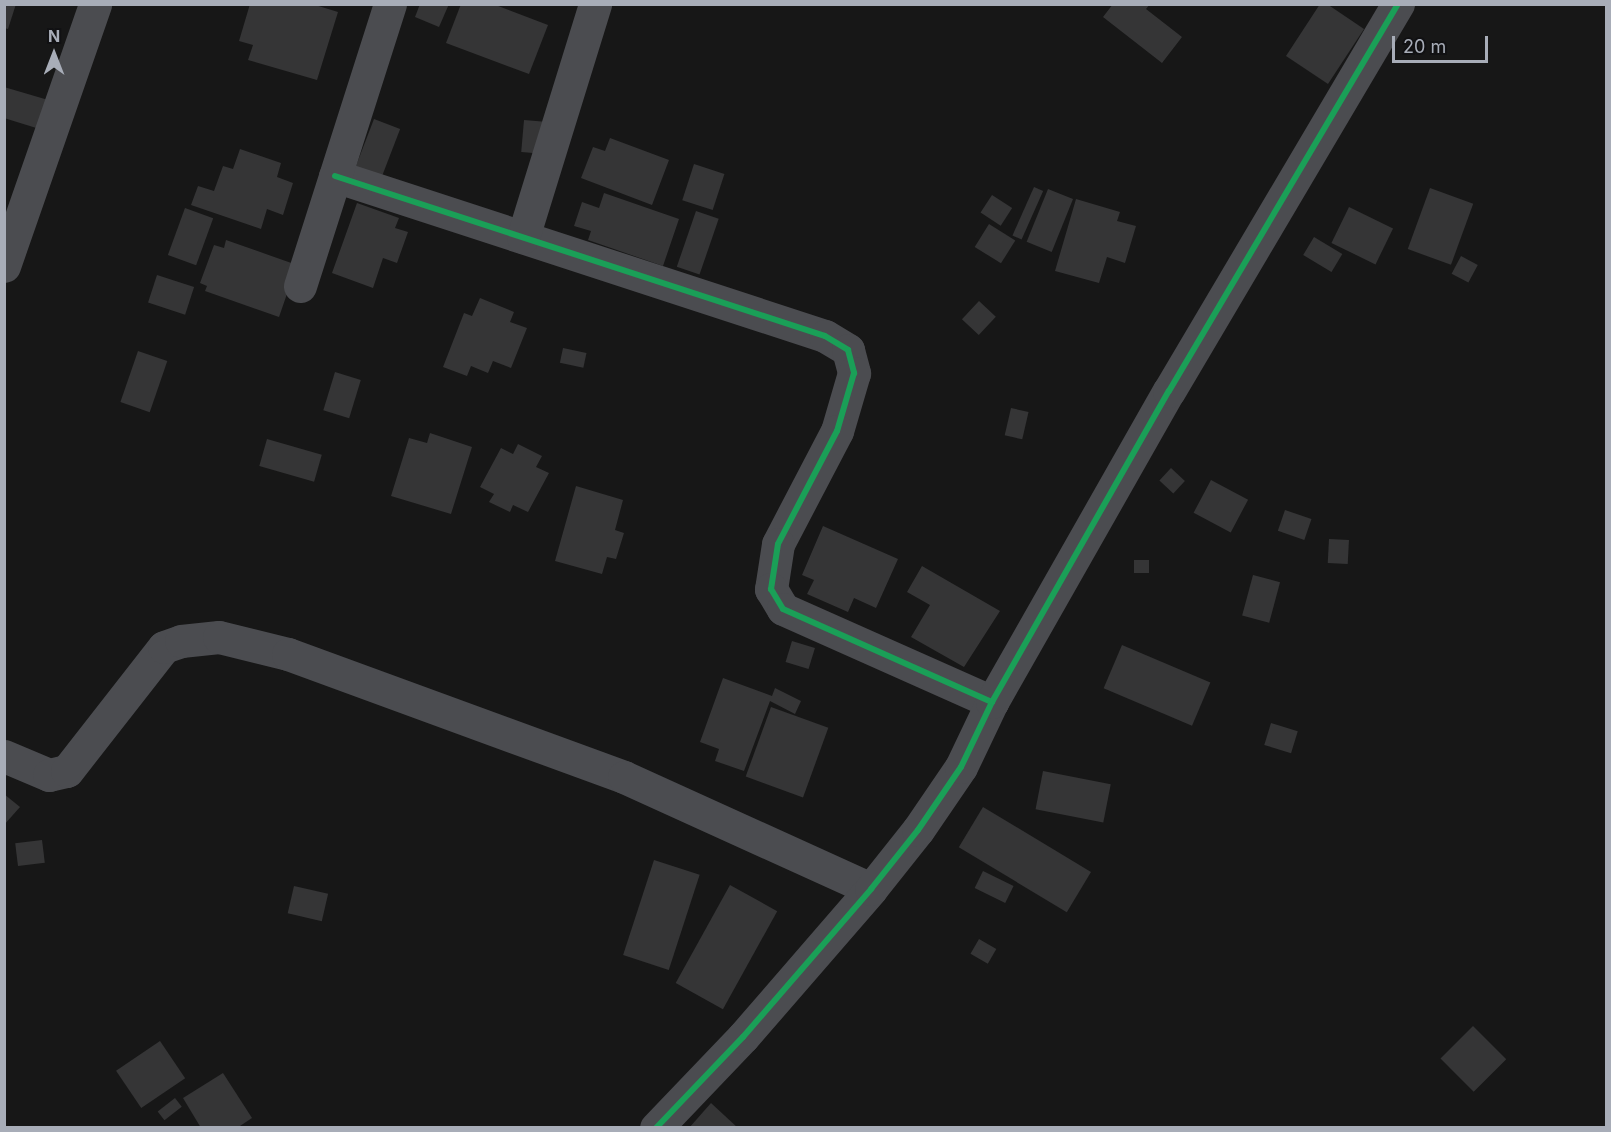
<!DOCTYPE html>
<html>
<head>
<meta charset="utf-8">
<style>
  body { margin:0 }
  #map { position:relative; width:1611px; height:1132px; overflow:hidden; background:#171717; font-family:Inter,sans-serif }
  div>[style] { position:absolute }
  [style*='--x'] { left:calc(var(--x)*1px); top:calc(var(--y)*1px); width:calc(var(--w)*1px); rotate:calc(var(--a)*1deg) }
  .building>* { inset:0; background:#353536; transform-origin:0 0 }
  .minor>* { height:33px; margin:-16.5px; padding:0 16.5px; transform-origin:16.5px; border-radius:16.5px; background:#4b4c50 }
  .cycleway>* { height:6px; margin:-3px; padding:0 3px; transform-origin:3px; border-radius:3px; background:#1a9f57 }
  span { translate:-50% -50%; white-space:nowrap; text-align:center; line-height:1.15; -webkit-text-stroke:5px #111113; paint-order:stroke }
  .frame { position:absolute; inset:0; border:6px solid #a8adb8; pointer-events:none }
  .north { position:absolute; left:24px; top:24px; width:60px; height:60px; -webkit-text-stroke:4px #111113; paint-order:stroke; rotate:0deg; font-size:16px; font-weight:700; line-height:24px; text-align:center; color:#a8adb8 }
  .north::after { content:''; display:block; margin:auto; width:21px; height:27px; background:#a8adb8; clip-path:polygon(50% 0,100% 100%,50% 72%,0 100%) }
  .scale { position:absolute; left:1392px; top:36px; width:96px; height:27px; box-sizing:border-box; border:3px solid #a8adb8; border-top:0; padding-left:8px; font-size:18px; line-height:21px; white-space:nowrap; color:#a8adb8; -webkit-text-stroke:4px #111113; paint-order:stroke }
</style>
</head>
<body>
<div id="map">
  <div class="building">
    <div style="clip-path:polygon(4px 4px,16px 4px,8px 29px,4px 28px)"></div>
    <div style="clip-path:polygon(250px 4px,312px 4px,338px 12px,317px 80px,248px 60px,253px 45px,239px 41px)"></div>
    <div style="clip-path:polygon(420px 4px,449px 4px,439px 27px,415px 17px)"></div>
    <div style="clip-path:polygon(461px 4px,493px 4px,548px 25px,529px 74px,446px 43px)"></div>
    <div style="clip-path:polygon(1113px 4px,1150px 4px,1146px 9px,1182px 37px,1162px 63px,1103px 17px)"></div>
    <div style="clip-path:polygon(1320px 4px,1327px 4px,1364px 29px,1328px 84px,1286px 56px)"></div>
    <div style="clip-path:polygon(4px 87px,55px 102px,46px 131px,4px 118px)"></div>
    <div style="left:374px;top:119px;width:28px;height:56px;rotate:21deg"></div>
    <div style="left:524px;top:120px;width:21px;height:32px;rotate:5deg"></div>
    <div style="clip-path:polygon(610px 138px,669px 160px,652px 205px,581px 178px,593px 147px,605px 151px)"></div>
    <div style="clip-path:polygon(240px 149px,281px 163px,277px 177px,293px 183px,283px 215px,267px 209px,261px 229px,191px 205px,198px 186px,214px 191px,223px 166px,233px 169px)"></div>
    <div style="left:694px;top:164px;width:32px;height:38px;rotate:18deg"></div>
    <div style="left:1034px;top:187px;width:10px;height:53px;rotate:24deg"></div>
    <div style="left:1430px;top:188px;width:46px;height:65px;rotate:20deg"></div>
    <div style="left:1048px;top:189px;width:27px;height:57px;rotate:22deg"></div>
    <div style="clip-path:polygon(604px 193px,679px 219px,663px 266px,588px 240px,591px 231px,574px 226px,582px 202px,599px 208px)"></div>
    <div style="left:992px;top:195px;width:24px;height:21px;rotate:33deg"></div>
    <div style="clip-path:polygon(1076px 199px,1120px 212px,1117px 221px,1136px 226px,1125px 263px,1107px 257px,1099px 283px,1055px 271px)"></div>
    <div style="clip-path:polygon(357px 203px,399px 218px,395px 228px,408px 232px,397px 263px,383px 258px,373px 288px,332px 273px)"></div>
    <div style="left:1349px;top:207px;width:49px;height:40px;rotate:26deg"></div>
    <div style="left:185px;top:208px;width:30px;height:50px;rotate:20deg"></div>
    <div style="left:696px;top:211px;width:24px;height:59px;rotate:19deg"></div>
    <div style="left:989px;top:224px;width:31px;height:27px;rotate:32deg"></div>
    <div style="left:1314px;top:237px;width:33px;height:21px;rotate:31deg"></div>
    <div style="clip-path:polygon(226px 240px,297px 265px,279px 317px,205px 291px,207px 286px,200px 283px,214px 245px,224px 248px)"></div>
    <div style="left:1461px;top:256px;width:19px;height:20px;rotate:28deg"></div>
    <div style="left:157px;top:275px;width:39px;height:29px;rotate:18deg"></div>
    <div style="clip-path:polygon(480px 298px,514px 312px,510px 322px,527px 328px,511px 368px,493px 361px,488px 373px,471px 366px,467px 376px,443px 367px,464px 313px,472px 316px)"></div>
    <div style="left:979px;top:301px;width:23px;height:25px;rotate:43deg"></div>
    <div style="left:563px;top:348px;width:24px;height:15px;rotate:12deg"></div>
    <div style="left:138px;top:351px;width:31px;height:54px;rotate:19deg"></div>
    <div style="left:335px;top:372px;width:27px;height:40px;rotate:17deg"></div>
    <div style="left:1011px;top:408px;width:18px;height:28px;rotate:13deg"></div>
    <div style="clip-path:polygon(430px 433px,472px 447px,451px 514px,391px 496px,409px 438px,427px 443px)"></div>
    <div style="left:267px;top:439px;width:57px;height:28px;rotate:16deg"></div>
    <div style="clip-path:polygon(518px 444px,542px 456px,536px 467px,549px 473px,528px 512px,513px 505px,510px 512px,489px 502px,494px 494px,480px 487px,501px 448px,513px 454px)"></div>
    <div style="left:1171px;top:468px;width:19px;height:17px;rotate:43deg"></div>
    <div style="left:1211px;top:480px;width:42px;height:37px;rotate:28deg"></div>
    <div style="clip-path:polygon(576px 486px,623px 500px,615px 530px,624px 533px,616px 559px,607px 557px,602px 574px,555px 561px)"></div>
    <div style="left:1285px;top:510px;width:28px;height:22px;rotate:19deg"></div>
    <div style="clip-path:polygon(823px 526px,898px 559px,876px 608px,854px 598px,848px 612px,807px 594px,814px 580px,802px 575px)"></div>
    <div style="left:1329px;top:539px;width:20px;height:24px;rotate:3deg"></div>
    <div style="left:1134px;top:560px;width:15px;height:13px"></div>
    <div style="clip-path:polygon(922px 566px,1000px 611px,964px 667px,911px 637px,930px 605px,907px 592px)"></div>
    <div style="left:1253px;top:575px;width:28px;height:42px;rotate:15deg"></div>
    <div style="left:792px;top:641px;width:24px;height:22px;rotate:17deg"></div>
    <div style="left:1122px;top:645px;width:96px;height:47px;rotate:23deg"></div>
    <div style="clip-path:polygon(723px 678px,772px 696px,775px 688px,801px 701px,795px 714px,770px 701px,744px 771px,715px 761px,719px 749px,700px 742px)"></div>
    <div style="left:771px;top:707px;width:61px;height:74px;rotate:20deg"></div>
    <div style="left:1271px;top:723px;width:28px;height:23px;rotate:17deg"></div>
    <div style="left:1043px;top:771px;width:69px;height:39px;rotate:11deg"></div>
    <div style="clip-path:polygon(4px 794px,20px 807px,4px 825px)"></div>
    <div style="left:983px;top:807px;width:126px;height:47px;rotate:31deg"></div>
    <div style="left:42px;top:840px;width:23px;height:27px;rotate:83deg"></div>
    <div style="left:654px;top:860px;width:48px;height:100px;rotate:18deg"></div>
    <div style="left:983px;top:871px;width:34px;height:19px;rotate:26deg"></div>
    <div style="left:730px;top:885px;width:54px;height:112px;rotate:29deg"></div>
    <div style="left:294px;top:886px;width:35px;height:28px;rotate:13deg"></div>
    <div style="left:979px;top:939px;width:20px;height:17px;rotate:30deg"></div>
    <div style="left:1473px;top:1026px;width:47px;height:46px;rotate:45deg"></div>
    <div style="left:160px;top:1041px;width:45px;height:53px;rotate:56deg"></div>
    <div style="clip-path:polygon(223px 1073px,252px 1118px,237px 1128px,201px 1128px,183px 1098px)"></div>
    <div style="left:175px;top:1098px;width:11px;height:22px;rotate:52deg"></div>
    <div style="clip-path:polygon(711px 1103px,738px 1128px,689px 1128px)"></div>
  </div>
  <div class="minor">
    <div style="--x:335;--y:176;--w:515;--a:18.08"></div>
    <div style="--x:825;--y:336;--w:27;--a:31"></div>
    <div style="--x:848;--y:350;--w:24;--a:75"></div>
    <div style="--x:854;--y:373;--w:60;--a:106.3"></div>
    <div style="--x:837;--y:431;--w:127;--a:117.6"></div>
    <div style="--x:778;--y:544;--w:46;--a:98.8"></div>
    <div style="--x:771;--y:589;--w:23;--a:59"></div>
    <div style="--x:783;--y:609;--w:229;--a:24"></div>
    <div style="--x:523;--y:237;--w:244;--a:-72.8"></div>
    <div style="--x:4;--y:266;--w:277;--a:-70.8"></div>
    <div style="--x:300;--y:286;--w:296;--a:-72.3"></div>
    <div style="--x:4;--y:756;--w:49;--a:22.9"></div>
    <div style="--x:49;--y:775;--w:18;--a:-13"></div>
    <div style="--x:67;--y:771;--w:157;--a:-52"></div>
    <div style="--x:164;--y:647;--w:18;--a:-19"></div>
    <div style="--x:181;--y:641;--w:38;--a:-6"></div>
    <div style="--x:219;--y:637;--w:71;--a:13.8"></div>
    <div style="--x:288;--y:654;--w:358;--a:20.1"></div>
    <div style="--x:624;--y:777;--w:271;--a:24.4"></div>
    <div style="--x:656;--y:1128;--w:126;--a:-46.3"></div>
    <div style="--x:743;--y:1037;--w:196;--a:-49.1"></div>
    <div style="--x:871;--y:889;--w:75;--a:-51.5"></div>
    <div style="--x:918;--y:830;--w:76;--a:-55.7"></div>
    <div style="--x:961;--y:767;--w:72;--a:-64.5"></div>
    <div style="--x:992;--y:702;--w:358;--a:-60.4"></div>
    <div style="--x:1169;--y:391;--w:450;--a:-59.4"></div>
  </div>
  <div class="cycleway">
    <div style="--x:335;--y:176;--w:515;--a:18.08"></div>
    <div style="--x:825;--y:336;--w:27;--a:31"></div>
    <div style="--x:848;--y:350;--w:24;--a:75"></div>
    <div style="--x:854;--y:373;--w:60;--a:106.3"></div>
    <div style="--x:837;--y:431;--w:127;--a:117.6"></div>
    <div style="--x:778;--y:544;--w:46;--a:98.8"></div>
    <div style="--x:771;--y:589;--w:23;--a:59"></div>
    <div style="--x:783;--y:609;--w:229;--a:24"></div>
    <div style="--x:656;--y:1128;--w:126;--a:-46.3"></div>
    <div style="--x:743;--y:1037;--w:196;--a:-49.1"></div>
    <div style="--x:871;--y:889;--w:75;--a:-51.5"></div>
    <div style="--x:918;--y:830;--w:76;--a:-55.7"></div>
    <div style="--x:961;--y:767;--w:72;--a:-64.5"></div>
    <div style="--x:992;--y:702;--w:358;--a:-60.4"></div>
    <div style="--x:1169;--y:391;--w:450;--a:-59.4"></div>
  </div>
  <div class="frame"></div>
  <div class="north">N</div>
  <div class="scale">20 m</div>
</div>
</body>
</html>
